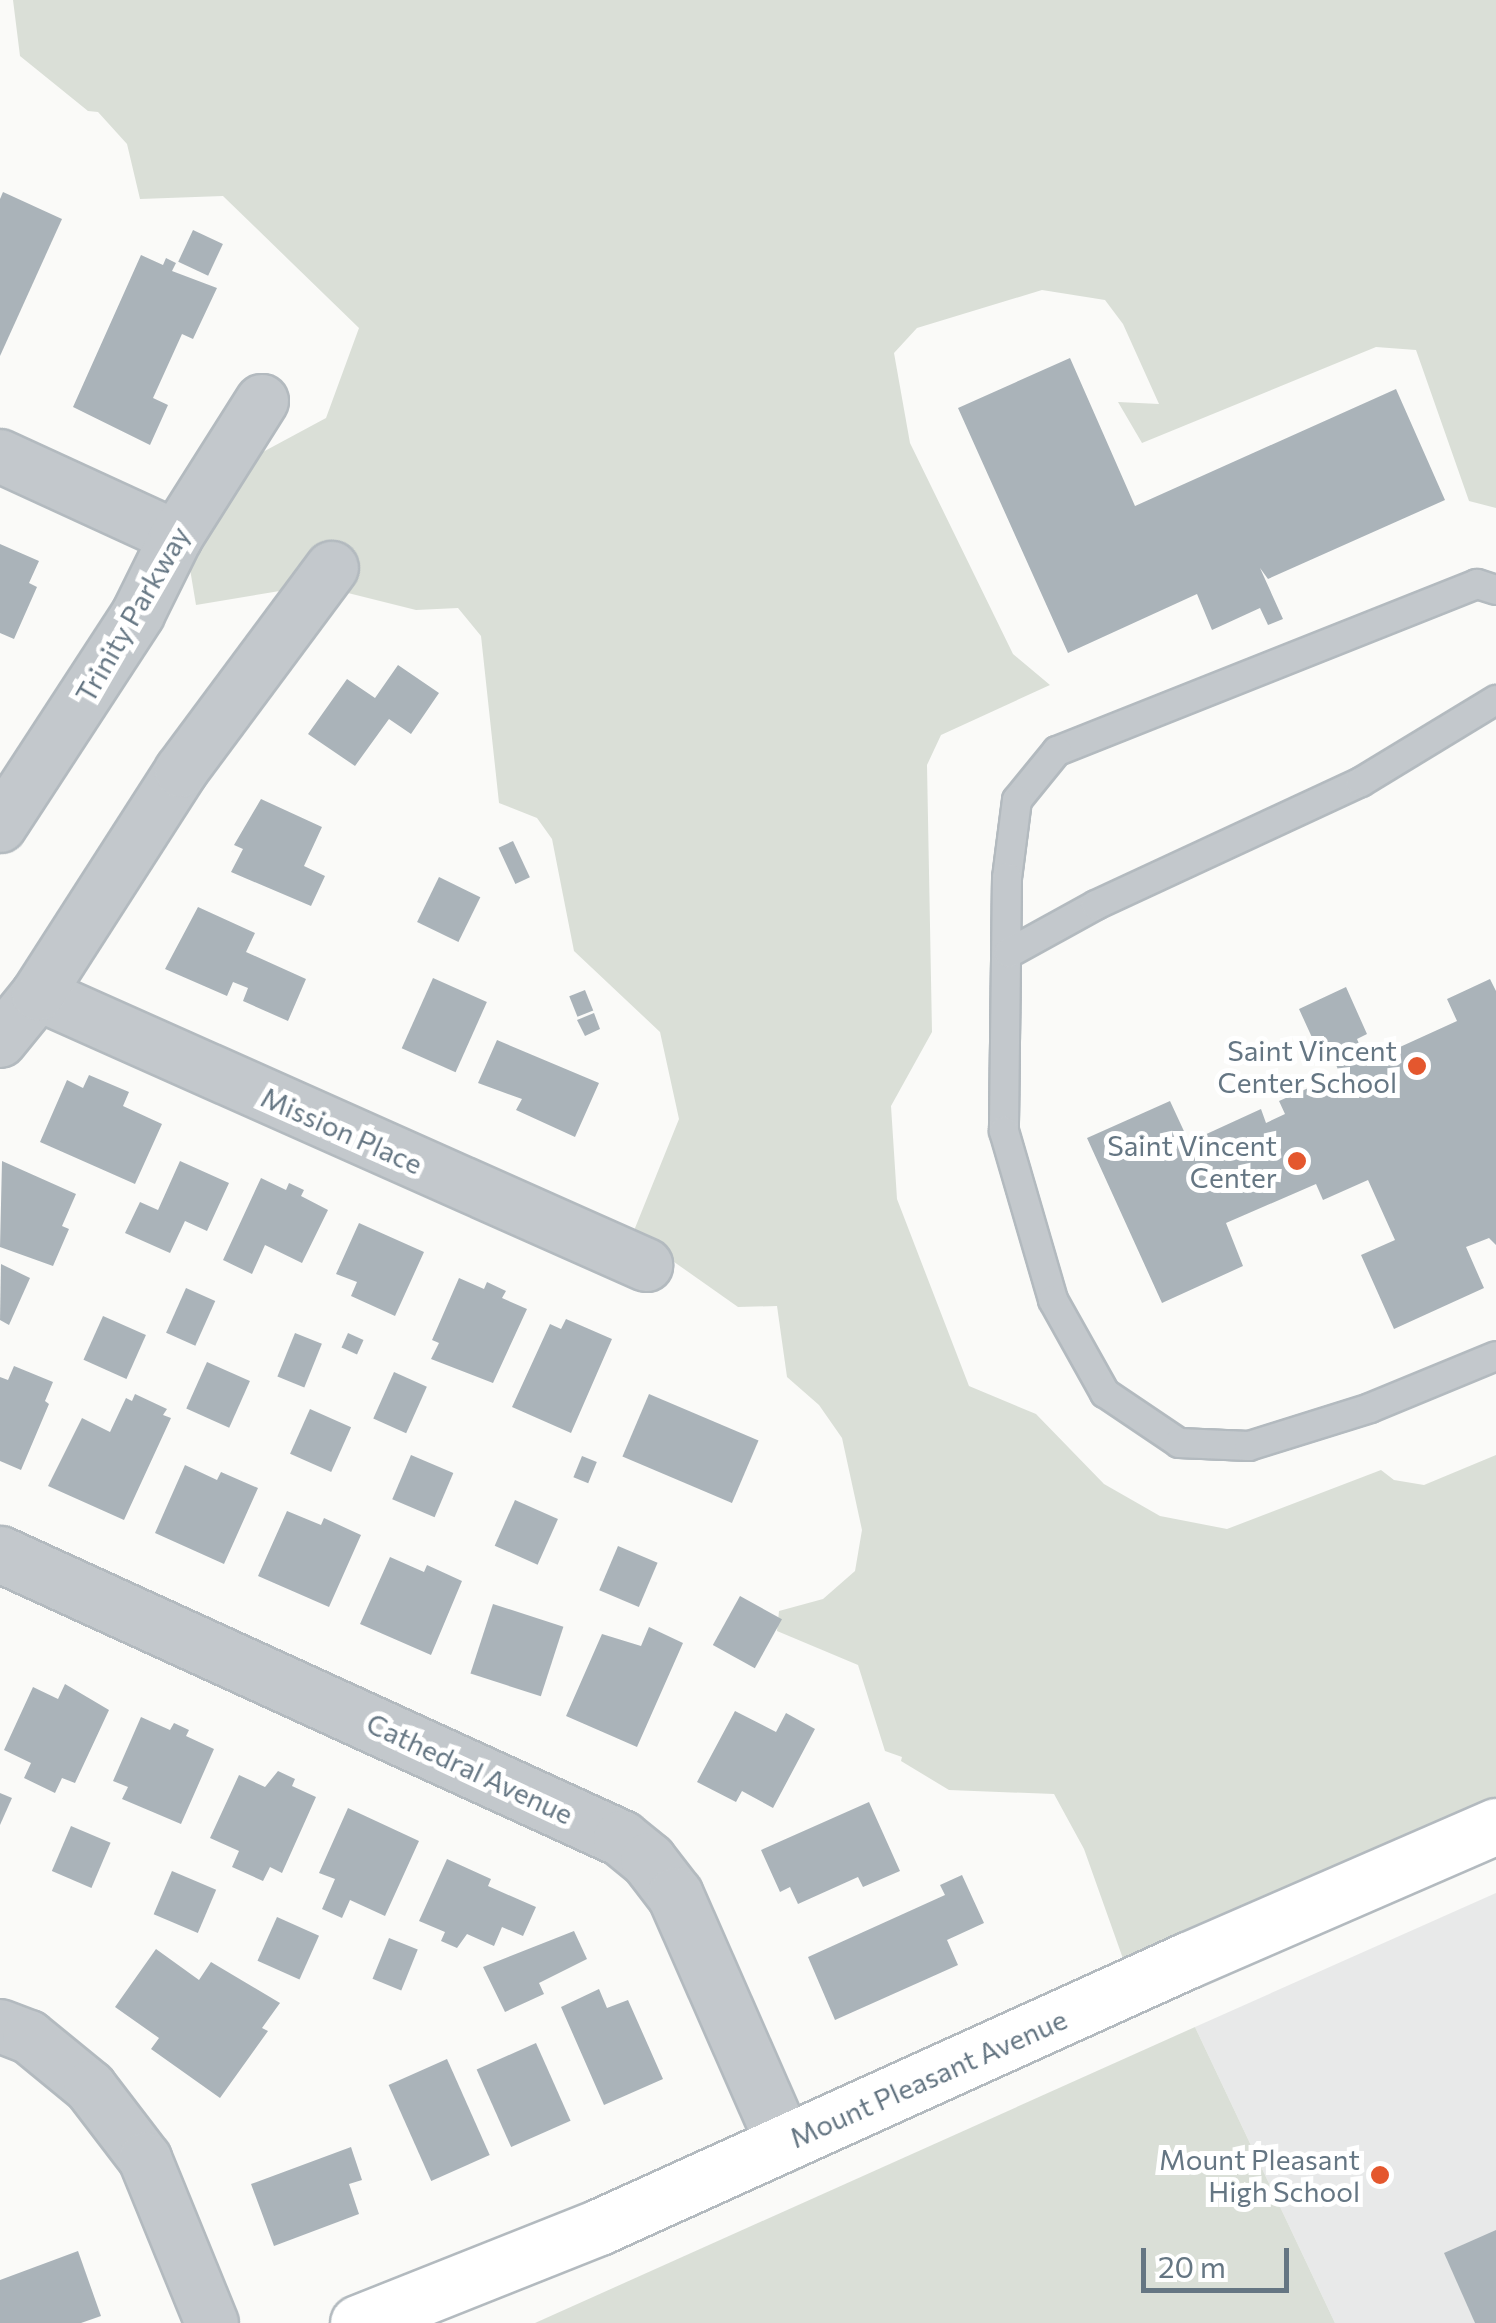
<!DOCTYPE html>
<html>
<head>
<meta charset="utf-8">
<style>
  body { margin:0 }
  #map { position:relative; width:1496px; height:2323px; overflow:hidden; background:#fafaf8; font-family:Commissioner,sans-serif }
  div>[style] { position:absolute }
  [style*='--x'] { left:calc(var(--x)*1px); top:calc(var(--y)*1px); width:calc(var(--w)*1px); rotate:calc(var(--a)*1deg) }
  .built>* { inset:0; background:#e8e9e9 }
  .green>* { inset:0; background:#dadfd7 }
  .building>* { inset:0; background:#aab3b9; transform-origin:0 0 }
  .roads { filter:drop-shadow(2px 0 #b3babf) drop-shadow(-2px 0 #b3babf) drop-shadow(0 2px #b3babf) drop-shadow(0 -2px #b3babf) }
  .service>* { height:28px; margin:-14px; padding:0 14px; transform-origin:14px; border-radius:14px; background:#c3c8cc }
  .minor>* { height:52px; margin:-26px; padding:0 26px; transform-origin:26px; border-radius:26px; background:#c3c8cc }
  .tertiary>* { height:55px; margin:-27.5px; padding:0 27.5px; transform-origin:27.5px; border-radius:27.5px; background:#c3c8cc }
  .secondary>* { height:55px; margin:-27.5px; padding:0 27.5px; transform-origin:27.5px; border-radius:27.5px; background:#fff }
  .dots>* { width:28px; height:28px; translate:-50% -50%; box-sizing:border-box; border:5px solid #fff; border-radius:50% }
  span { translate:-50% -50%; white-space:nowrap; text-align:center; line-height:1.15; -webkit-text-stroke:10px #fff; paint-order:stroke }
  .street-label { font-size:28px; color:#657683 }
  .poi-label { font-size:28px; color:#657683 }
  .right { translate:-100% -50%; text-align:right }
  .scale { position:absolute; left:1141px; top:2248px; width:148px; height:45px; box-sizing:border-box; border:5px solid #657683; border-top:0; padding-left:12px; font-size:30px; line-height:35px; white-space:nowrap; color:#657683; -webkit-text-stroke:8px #fff; paint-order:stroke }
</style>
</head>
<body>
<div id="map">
  <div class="built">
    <div style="clip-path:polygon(1496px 1893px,1496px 2323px,1335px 2323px,1195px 2027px)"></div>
  </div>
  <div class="green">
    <div style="clip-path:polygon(13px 0,1496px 0,1496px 508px,1469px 501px,1416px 350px,1376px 347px,1142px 443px,1118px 402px,1159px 404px,1123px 324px,1105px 300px,1042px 290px,917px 328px,894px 353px,910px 443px,1013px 654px,1050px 685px,941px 735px,927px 765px,932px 1032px,891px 1106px,897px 1199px,969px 1386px,1036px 1414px,1104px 1484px,1160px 1516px,1227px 1529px,1381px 1470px,1394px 1480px,1424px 1485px,1496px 1455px,1496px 1822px,1132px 1984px,1084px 1849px,1054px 1794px,949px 1790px,901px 1761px,902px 1757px,885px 1751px,858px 1665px,777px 1631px,779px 1611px,823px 1599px,855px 1571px,862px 1530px,842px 1438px,819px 1405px,787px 1377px,777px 1306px,738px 1307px,633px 1233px,679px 1119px,660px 1032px,574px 951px,552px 839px,537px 818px,499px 803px,481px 636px,458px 608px,416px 610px,316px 585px,196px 605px,190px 569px,199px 540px,244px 462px,326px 418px,359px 328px,223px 196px,140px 199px,127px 144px,98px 112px,88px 111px,20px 56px)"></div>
    <div style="clip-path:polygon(1195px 2027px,1335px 2323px,535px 2323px)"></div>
  </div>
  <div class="building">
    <div style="clip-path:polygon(3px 192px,62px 219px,0 356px,0 199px)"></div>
    <div style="left:193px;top:230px;width:33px;height:35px;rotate:25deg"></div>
    <div style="clip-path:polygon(141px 255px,163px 265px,166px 258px,176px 263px,172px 271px,217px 288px,193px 339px,182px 334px,153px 398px,168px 405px,150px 445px,73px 407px)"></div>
    <div style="clip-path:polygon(1070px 358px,1135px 506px,1396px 389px,1445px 500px,1268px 579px,1260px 568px,1283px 619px,1268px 625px,1260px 608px,1212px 630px,1197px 594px,1068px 653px,958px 408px)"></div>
    <div style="clip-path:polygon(0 544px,39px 561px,29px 583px,37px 587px,14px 639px,0 633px)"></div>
    <div style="clip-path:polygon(398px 665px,439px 693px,411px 734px,389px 719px,355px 766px,308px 734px,347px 679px,375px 698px)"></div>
    <div style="clip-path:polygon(261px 799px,322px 827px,304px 866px,325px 876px,311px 906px,231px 872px,243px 849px,234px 845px)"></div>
    <div style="left:513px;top:841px;width:40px;height:16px;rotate:65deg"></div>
    <div style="left:439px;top:877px;width:46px;height:50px;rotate:26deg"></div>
    <div style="clip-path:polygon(198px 907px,255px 933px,246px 952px,306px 979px,288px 1021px,243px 1001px,248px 988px,233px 982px,227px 996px,165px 969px)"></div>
    <div style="left:433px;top:978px;width:59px;height:77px;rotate:24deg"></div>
    <div style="clip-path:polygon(1490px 979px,1496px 991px,1496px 1245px,1489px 1238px,1466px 1247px,1484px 1288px,1394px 1329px,1361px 1255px,1395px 1240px,1368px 1180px,1323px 1200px,1316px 1184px,1226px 1223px,1243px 1266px,1162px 1303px,1087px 1138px,1170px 1101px,1189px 1142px,1261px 1109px,1266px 1123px,1285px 1114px,1279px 1101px,1340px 1074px,1330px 1051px,1320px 1055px,1299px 1009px,1346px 987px,1367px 1034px,1357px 1039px,1367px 1062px,1457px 1021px,1447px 999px)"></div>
    <div style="left:585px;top:990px;width:22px;height:17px;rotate:68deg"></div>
    <div style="clip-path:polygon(594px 1013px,600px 1029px,585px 1036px,577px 1020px)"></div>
    <div style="clip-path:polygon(497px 1040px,599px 1083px,575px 1137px,516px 1110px,522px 1099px,478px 1083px)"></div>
    <div style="clip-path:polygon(89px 1075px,129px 1092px,123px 1106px,162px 1124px,135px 1184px,40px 1142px,67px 1080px,83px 1088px)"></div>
    <div style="clip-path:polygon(2px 1161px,76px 1194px,62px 1226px,69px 1229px,53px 1266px,0 1247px)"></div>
    <div style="clip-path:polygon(180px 1161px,229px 1183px,207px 1231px,185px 1221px,170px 1253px,125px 1233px,140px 1202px,158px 1210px)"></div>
    <div style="clip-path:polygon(261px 1178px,286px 1190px,289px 1183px,304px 1190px,301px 1196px,328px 1210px,302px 1263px,265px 1245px,252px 1274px,223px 1260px)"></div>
    <div style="clip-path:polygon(359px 1223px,424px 1252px,395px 1316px,351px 1296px,357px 1282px,336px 1274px)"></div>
    <div style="clip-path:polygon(1px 1264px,30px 1278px,9px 1325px,0 1320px)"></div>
    <div style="clip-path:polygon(459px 1278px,484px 1289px,487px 1282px,506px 1291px,502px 1298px,527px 1309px,493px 1383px,431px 1359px,439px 1343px,432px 1340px)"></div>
    <div style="left:186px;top:1288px;width:32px;height:49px;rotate:24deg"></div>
    <div style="left:103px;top:1316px;width:47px;height:48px;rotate:24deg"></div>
    <div style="clip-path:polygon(566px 1319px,612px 1339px,571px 1433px,512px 1407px,550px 1324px,561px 1329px)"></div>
    <div style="left:295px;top:1333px;width:29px;height:47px;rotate:22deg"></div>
    <div style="left:348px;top:1333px;width:17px;height:16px;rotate:24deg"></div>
    <div style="left:207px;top:1362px;width:47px;height:51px;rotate:24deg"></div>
    <div style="clip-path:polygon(14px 1366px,53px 1382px,45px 1401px,49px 1404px,21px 1470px,0 1461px,0 1377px,8px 1380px)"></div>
    <div style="left:394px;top:1372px;width:36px;height:51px;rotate:24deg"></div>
    <div style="clip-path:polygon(135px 1394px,167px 1409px,163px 1415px,171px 1418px,124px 1520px,48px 1486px,82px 1418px,110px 1432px,126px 1398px,132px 1401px)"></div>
    <div style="left:649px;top:1394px;width:119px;height:68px;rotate:23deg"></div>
    <div style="left:310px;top:1409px;width:45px;height:49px;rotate:24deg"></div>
    <div style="left:411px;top:1455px;width:46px;height:48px;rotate:23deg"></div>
    <div style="left:582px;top:1456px;width:16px;height:23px;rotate:22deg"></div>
    <div style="clip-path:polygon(185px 1465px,217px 1480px,221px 1472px,258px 1488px,224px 1564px,155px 1533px)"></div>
    <div style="left:515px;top:1500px;width:47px;height:50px;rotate:24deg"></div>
    <div style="clip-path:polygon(287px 1511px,321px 1525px,324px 1518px,361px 1535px,329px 1607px,258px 1576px)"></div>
    <div style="left:618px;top:1546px;width:43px;height:48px;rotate:23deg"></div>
    <div style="clip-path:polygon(390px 1557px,424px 1572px,427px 1565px,462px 1581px,431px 1655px,360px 1624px)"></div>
    <div style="left:740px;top:1596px;width:48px;height:56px;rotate:29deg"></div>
    <div style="left:493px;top:1604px;width:74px;height:73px;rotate:18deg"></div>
    <div style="clip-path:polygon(649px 1627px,683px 1643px,637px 1747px,566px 1716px,602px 1634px,641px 1646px)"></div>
    <div style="clip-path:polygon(65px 1684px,109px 1710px,75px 1783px,62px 1778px,55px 1793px,24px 1778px,31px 1763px,4px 1750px,33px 1687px,58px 1699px)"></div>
    <div style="clip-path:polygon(735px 1711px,776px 1732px,786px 1713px,815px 1729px,773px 1808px,742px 1791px,736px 1802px,697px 1782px)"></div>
    <div style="clip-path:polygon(141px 1717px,170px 1730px,174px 1723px,189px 1730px,186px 1736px,214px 1749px,181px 1824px,122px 1799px,128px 1787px,113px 1781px)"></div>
    <div style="clip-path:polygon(278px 1771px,295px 1779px,292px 1786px,316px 1797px,282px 1873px,270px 1867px,263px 1881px,232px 1867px,239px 1851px,210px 1838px,239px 1775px,265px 1787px)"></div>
    <div style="clip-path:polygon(0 1793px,12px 1798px,0 1825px)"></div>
    <div style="clip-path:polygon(869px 1802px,900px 1871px,863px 1887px,858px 1877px,798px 1904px,790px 1887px,780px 1892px,761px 1850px)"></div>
    <div style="clip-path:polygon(348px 1808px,419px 1841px,385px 1916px,350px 1900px,342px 1918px,322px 1909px,335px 1879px,319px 1873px)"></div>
    <div style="left:71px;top:1826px;width:43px;height:49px;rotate:23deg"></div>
    <div style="clip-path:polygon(447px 1859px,491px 1879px,488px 1886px,536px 1907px,523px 1936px,502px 1927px,494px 1946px,467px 1934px,457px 1948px,441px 1941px,445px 1932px,419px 1921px)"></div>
    <div style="left:172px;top:1871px;width:48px;height:47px;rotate:23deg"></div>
    <div style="clip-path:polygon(962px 1875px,984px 1923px,947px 1940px,958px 1965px,835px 2020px,808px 1957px,945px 1895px,940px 1885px)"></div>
    <div style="left:277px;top:1917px;width:46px;height:48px;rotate:24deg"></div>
    <div style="clip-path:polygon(574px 1931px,587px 1959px,539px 1983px,544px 1994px,505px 2012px,483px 1967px)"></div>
    <div style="left:389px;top:1938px;width:31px;height:44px;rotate:22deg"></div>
    <div style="clip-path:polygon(156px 1949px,199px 1980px,211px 1962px,280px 2003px,262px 2028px,268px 2031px,220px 2098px,151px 2049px,159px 2038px,115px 2007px)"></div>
    <div style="clip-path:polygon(599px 1989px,607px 2008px,628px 2000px,663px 2079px,604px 2105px,561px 2007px)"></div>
    <div style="left:536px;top:2043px;width:85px;height:65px;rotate:66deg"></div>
    <div style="left:447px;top:2059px;width:105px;height:64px;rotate:66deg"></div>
    <div style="clip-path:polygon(351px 2147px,362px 2180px,349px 2184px,359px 2214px,274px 2246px,251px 2184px)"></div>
    <div style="clip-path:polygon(1496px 2230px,1496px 2323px,1475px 2323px,1444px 2253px)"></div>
    <div style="clip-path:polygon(78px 2251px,101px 2316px,81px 2323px,0 2323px,0 2280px)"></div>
  </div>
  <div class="roads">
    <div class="service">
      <div style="--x:1496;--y:590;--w:20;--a:-162"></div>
      <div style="--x:1477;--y:584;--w:452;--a:158.3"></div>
      <div style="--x:1057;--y:751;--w:63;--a:129.2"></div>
      <div style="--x:1017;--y:800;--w:79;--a:97.3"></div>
      <div style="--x:1007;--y:878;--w:253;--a:90.7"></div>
      <div style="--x:1004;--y:1131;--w:176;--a:73.8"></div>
      <div style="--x:1053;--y:1300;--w:107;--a:60.8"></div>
      <div style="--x:1105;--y:1393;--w:89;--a:34"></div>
      <div style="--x:1179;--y:1443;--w:70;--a:2.5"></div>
      <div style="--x:1249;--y:1446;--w:127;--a:-17.4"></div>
      <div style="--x:1370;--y:1408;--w:136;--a:-22.4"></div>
      <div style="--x:1009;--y:953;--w:99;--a:-28.9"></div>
      <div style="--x:1096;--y:905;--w:292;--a:-24.9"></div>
      <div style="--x:1361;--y:782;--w:158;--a:-31.3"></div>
    </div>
    <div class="minor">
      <div style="--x:0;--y:456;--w:194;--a:24.7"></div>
      <div style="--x:0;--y:826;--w:253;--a:-56.9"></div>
      <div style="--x:138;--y:614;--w:86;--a:-63.7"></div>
      <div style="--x:176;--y:537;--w:161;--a:-57.7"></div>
      <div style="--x:38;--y:994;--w:666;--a:24.02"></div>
      <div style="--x:0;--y:1041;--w:60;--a:-51"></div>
      <div style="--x:38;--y:994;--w:265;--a:-57.3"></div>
      <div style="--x:181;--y:771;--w:253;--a:-53.4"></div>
      <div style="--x:0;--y:2026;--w:31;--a:21"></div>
      <div style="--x:29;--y:2037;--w:79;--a:39.3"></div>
      <div style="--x:90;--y:2087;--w:91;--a:52.6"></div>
      <div style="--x:145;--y:2159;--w:177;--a:67.8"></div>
    </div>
    <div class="tertiary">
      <div style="--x:0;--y:1554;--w:683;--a:24.58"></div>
      <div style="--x:621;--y:1838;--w:35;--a:39"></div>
      <div style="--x:648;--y:1860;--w:44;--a:52.4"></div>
      <div style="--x:675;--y:1895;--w:271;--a:66.3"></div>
    </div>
    <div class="secondary">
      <div style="--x:358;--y:2323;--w:259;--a:-21.7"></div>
      <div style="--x:599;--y:2227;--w:647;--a:-24.39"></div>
      <div style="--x:1188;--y:1960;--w:336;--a:-23.5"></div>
    </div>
  </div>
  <div class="dots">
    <div style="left:1417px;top:1066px;background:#e4572e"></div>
    <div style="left:1297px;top:1161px;background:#e4572e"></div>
    <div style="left:1380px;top:2175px;background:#e4572e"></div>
  </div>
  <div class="street-label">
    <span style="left:132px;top:614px;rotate:-60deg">Trinity Parkway</span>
    <span style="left:342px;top:1130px;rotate:24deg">Mission Place</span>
    <span style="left:470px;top:1768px;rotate:25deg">Cathedral Avenue</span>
    <span style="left:928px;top:2078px;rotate:-24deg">Mount Pleasant Avenue</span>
  </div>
  <div class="poi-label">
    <span class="right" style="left:1397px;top:1066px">Saint Vincent<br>Center School</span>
    <span class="right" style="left:1277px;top:1161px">Saint Vincent<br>Center</span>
    <span class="right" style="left:1360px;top:2175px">Mount Pleasant<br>High School</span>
  </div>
  <div class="scale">20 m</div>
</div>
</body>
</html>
